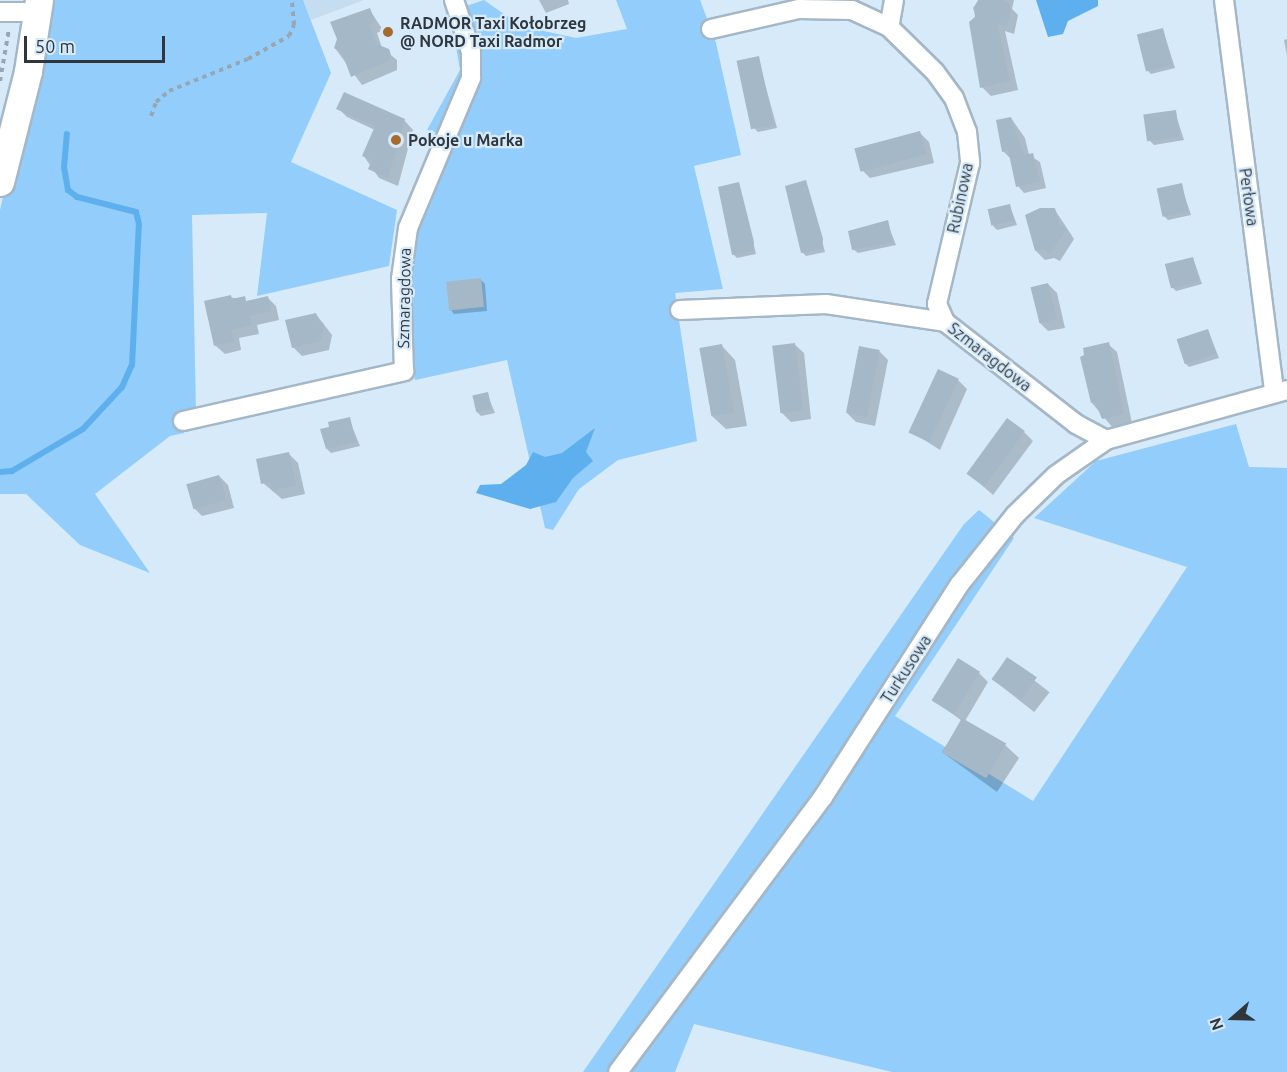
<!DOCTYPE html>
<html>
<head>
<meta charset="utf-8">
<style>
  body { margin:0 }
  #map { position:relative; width:1287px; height:1072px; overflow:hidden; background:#d6eafa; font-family:Ubuntu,sans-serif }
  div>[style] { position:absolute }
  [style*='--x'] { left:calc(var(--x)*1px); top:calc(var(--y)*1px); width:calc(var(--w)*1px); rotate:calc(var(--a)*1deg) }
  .built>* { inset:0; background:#c4ddf1 }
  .green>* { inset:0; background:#92cdfb }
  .water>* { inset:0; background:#5db0ed }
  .shadow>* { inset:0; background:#0003; transform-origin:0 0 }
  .stream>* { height:6px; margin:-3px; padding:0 3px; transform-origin:3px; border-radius:3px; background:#5db0ed }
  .building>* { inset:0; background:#a5b8c7; transform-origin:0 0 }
  .path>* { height:4px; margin-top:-2px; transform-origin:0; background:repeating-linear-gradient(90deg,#96a6b2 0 4.5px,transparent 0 9px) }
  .roads { filter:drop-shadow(2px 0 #a4b7c7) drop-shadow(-2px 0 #a4b7c7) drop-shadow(0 2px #a4b7c7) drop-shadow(0 -2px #a4b7c7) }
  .street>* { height:18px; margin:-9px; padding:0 9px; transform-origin:9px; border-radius:9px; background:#fff }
  .secondary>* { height:27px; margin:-13.5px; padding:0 13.5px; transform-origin:13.5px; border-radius:13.5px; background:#fff }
  .dots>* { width:16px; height:16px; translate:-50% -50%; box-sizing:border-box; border:3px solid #d6eafa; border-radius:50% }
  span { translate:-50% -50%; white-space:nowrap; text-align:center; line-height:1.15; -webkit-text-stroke:4.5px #d6eafa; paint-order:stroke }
  .poi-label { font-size:16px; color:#2f373d; font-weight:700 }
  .left { translate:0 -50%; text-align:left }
  .street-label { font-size:16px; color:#2f373d }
  .north { position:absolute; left:1203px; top:988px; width:60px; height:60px; -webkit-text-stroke:4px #d6eafa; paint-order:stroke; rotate:250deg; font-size:16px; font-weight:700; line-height:24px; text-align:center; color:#2f373d }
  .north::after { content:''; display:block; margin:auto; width:21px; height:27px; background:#2f373d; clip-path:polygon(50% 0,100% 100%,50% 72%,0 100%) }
  .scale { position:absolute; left:24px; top:36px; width:141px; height:27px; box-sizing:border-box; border:3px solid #2f373d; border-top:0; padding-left:8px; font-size:18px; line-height:21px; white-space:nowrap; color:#2f373d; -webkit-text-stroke:4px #d6eafa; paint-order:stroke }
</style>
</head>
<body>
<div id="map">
  <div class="built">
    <div style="clip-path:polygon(303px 0,364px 0,311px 20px)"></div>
  </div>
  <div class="green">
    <div style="clip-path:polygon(48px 0,303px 0,331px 73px,291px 162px,397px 210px,389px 266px,257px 296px,267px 213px,192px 215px,196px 412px,181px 416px,184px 433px,170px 436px,95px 494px,150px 573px,80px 545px,26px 494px,0 494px,0 210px)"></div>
    <div style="clip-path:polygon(484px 0,521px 26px,576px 38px,627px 29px,616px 0,700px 0,716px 43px,741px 155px,694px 166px,723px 289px,675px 293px,697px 441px,618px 460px,579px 489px,553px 530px,545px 528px,507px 360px,415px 380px,412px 360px,407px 291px,411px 239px,469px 105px,463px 7px)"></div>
    <div style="clip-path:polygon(454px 35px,462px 36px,467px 67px,443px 134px,427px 130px,460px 70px)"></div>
    <div style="clip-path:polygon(1236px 424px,1249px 467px,1287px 468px,1287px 1072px,892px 1072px,694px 1024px,675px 1072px,583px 1072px,964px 524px,979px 510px,1014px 538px,895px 716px,1033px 801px,1187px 567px,1034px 518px,1096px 461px)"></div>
  </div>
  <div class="water">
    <div style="clip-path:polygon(1036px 0,1098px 0,1098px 6px,1068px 21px,1063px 34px,1048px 37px)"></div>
    <div style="clip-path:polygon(595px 428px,586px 452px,593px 461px,573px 478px,556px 502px,530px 509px,476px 493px,480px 485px,501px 484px,526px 465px,533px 452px,545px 457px,562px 453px)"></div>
  </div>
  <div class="shadow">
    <div style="clip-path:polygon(539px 0,568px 0,569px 4px,546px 13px)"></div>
    <div style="clip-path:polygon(978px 0,1014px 0,1012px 9px,1018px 15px,1014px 34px,1005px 31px,1018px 90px,991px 96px,982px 87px,974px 8px)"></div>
    <div style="clip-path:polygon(369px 9px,383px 30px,377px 33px,382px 48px,397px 60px,397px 70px,362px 85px,335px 48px)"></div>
    <div style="clip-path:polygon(1163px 30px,1175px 68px,1151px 74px,1147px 70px)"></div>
    <div style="clip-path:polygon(1287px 39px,1287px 56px,1284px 40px)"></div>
    <div style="clip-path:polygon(758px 58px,777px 128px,758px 132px,754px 128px)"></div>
    <div style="clip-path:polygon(338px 108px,404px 120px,413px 130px,398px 186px,379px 178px,363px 155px,375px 130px,347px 117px)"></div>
    <div style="clip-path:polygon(1175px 112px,1184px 140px,1154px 145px,1150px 141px)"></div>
    <div style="clip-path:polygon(1011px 118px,1025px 138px,1029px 155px,1040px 162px,1046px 188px,1024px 193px,1018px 186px,1011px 159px,1003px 151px)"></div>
    <div style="clip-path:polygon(920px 133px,929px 142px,934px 163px,870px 178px,861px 169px)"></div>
    <div style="clip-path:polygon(806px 182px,825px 252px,806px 256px,802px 252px)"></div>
    <div style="clip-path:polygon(739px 184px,756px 254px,737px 258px,733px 254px)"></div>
    <div style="clip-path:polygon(1181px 185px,1191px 215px,1168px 220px,1164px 216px)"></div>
    <div style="clip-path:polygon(1010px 206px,1017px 225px,997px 230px,993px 226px)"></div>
    <div style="clip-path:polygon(1055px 210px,1074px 239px,1060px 261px,1054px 258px,1045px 260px,1036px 251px)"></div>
    <div style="clip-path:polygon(887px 222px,896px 245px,858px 253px,853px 249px)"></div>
    <div style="clip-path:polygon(1193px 258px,1202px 284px,1176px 291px,1172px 287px)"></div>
    <div style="clip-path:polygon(481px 280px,485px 284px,487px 311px,454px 314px,450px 309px)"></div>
    <div style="clip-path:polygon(1048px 284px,1057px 293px,1065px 328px,1048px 331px,1039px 322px)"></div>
    <div style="clip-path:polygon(230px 297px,248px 302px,268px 298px,276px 306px,279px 320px,257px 325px,259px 334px,239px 338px,241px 350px,225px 354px,216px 346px)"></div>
    <div style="clip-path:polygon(316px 314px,332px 335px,329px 350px,302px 356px,293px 347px)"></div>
    <div style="clip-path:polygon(1208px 330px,1219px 358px,1189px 367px,1185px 363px)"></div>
    <div style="clip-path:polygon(794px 344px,804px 353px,811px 419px,791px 422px,782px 413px)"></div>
    <div style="clip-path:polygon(1108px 344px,1117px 352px,1132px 423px,1112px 427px,1092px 403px)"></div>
    <div style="clip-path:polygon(722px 346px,735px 360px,747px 426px,726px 429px,712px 416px)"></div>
    <div style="clip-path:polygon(879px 351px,888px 360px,875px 426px,856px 422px,847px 413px)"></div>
    <div style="clip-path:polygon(958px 380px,967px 389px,940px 450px,912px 432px)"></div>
    <div style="clip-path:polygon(487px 394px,495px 413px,481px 416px,477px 412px)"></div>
    <div style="clip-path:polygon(349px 419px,360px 446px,331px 453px,327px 449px)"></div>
    <div style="clip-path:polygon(1024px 432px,1033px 441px,993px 495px,968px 473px)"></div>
    <div style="clip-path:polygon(289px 454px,298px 463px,305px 494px,282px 499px,263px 483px)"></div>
    <div style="clip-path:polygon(219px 476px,228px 485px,234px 508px,202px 516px,193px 507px)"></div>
    <div style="left:1007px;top:659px;width:54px;height:25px;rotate:38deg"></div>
    <div style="clip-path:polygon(979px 673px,988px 682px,965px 721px,1005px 745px,1019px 758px,997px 792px,942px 752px,962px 721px,935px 701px)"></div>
  </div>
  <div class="stream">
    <div style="--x:0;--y:472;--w:12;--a:-5"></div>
    <div style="--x:12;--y:471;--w:82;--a:-30.6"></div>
    <div style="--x:83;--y:429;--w:57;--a:-47.1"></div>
    <div style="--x:122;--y:387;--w:24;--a:-66"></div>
    <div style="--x:132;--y:365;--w:141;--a:-87.2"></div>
    <div style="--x:139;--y:224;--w:12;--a:-104"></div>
    <div style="--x:136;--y:212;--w:61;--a:-165.7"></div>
    <div style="--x:77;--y:197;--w:11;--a:-142"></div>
    <div style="--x:68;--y:190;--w:23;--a:-100"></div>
    <div style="--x:64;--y:167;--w:33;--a:-85"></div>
  </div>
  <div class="building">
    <div style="clip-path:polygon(979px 0,1003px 0,1010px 4px,1011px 13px,1006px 26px,997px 24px,1010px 81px,980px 88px,969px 22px,976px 16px,973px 8px)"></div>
    <div style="clip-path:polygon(370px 8px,375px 21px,369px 24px,376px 44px,389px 49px,391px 55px,389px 61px,351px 77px,342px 53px,334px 48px,337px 39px,330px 22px)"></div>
    <div style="left:1163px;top:28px;width:38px;height:27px;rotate:76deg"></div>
    <div style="left:759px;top:56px;width:70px;height:23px;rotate:78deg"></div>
    <div style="clip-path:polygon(344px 92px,405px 119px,388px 178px,368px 169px,372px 160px,362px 156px,375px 126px,336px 109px)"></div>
    <div style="left:1176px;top:110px;width:27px;height:33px;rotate:82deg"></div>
    <div style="clip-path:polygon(1011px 117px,1024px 155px,1033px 153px,1040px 181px,1016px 187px,1008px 150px,1002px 152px,996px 120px)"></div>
    <div style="left:920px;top:131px;width:24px;height:68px;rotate:75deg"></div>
    <div style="clip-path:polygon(806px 180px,823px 239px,822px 248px,801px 253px,785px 186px)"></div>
    <div style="clip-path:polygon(739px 182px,754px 242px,753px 251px,732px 255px,718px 187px)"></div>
    <div style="left:1182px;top:183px;width:29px;height:26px;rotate:78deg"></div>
    <div style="left:1010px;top:204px;width:17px;height:23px;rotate:77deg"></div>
    <div style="clip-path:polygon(1040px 208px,1055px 208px,1059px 224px,1066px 229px,1050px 254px,1044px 249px,1035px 251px,1025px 215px)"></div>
    <div style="clip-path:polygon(888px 220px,893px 242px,852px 250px,848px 231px)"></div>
    <div style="left:1193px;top:257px;width:25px;height:29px;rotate:76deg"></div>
    <div style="left:481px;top:278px;width:29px;height:35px;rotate:84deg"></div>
    <div style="left:1048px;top:283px;width:37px;height:18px;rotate:76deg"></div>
    <div style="clip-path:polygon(231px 295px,232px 299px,245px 296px,246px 301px,268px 296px,271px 311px,249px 316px,252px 325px,231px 330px,234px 342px,214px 346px,204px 301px)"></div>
    <div style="clip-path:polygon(316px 313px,319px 322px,324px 324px,321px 341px,292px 348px,285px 320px)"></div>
    <div style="left:1208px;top:329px;width:26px;height:33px;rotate:72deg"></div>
    <div style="clip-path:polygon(1109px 342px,1124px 414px,1102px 419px,1095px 402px,1091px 403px,1080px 357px,1084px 355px,1083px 348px)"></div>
    <div style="left:795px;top:343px;width:68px;height:23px;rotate:83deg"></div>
    <div style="left:722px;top:344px;width:69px;height:23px;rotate:80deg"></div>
    <div style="left:859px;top:346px;width:21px;height:68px;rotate:11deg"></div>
    <div style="left:938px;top:369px;width:23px;height:70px;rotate:25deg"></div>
    <div style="left:488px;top:392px;width:17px;height:16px;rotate:77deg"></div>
    <div style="clip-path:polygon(350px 417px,356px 442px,326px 449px,320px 429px,329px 427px,328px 422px)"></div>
    <div style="left:1007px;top:418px;width:22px;height:69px;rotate:36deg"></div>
    <div style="clip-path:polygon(289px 452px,296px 485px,272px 491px,270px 482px,261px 484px,256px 459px)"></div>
    <div style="left:219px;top:475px;width:26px;height:34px;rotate:74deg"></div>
    <div style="left:1007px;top:657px;width:36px;height:27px;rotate:34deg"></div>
    <div style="left:958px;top:658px;width:26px;height:50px;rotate:32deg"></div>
    <div style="left:962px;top:718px;width:51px;height:40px;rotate:30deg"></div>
  </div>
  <div class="path">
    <div style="--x:0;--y:81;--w:53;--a:-80.2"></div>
    <div style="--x:151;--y:116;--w:15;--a:-70"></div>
    <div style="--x:156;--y:102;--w:17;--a:-40"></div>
    <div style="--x:169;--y:91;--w:85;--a:-22.1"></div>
    <div style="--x:248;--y:59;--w:47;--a:-29.3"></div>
    <div style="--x:289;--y:36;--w:12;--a:-66"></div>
    <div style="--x:294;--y:25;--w:25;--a:-95"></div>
  </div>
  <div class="roads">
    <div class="street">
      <div style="--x:894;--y:0;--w:27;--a:100"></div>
      <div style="--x:889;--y:27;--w:64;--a:44.4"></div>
      <div style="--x:935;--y:72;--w:32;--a:54"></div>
      <div style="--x:954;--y:98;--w:36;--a:69"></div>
      <div style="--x:967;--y:132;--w:31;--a:84"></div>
      <div style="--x:970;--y:163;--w:145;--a:103.2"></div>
      <div style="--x:937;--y:304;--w:20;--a:66"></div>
      <div style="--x:1224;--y:0;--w:396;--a:82.7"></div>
      <div style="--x:0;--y:12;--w:38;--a:0"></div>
      <div style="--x:711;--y:29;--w:90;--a:-12.8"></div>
      <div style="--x:799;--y:9;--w:53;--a:1.1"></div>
      <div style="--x:852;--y:10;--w:41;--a:24.7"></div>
      <div style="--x:680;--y:310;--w:146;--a:-2.4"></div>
      <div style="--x:826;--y:304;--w:120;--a:8.6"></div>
      <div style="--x:945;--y:322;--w:166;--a:37.9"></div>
      <div style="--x:1076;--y:424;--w:34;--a:28"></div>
      <div style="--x:183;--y:421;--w:227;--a:-12.7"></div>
      <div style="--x:404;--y:371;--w:92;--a:-91.9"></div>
      <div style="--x:401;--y:279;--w:51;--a:-82.2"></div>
      <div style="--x:408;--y:228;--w:163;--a:-67.2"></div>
      <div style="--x:471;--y:78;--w:26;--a:-90"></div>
      <div style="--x:471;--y:52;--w:55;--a:-108.1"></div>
      <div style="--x:618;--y:1072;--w:343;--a:-53.3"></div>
      <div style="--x:823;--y:797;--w:253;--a:-57.3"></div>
      <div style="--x:960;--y:584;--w:88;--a:-51.4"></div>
      <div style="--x:1015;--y:515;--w:57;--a:-44.3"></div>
      <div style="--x:1056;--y:475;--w:61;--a:-35"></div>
      <div style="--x:1106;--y:440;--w:188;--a:-15.4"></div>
    </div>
    <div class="secondary">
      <div style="--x:0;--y:182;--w:114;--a:-75.8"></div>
      <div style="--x:28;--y:71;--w:72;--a:-81.2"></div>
    </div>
  </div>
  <div class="dots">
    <div style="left:388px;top:32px;background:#a76a2d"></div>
    <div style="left:396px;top:140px;background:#a76a2d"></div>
  </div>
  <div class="poi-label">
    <span class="left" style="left:400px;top:32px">RADMOR Taxi Kołobrzeg<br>@ NORD Taxi Radmor</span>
    <span class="left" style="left:408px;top:140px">Pokoje u Marka</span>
  </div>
  <div class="street-label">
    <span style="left:1249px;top:197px;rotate:82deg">Perłowa</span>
    <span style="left:960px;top:198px;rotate:-78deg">Rubinowa</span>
    <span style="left:404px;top:298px;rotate:-89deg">Szmaragdowa</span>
    <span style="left:990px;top:357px;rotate:38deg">Szmaragdowa</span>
    <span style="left:906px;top:669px;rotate:-57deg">Turkusowa</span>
  </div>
  <div class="north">N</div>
  <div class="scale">50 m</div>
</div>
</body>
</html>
